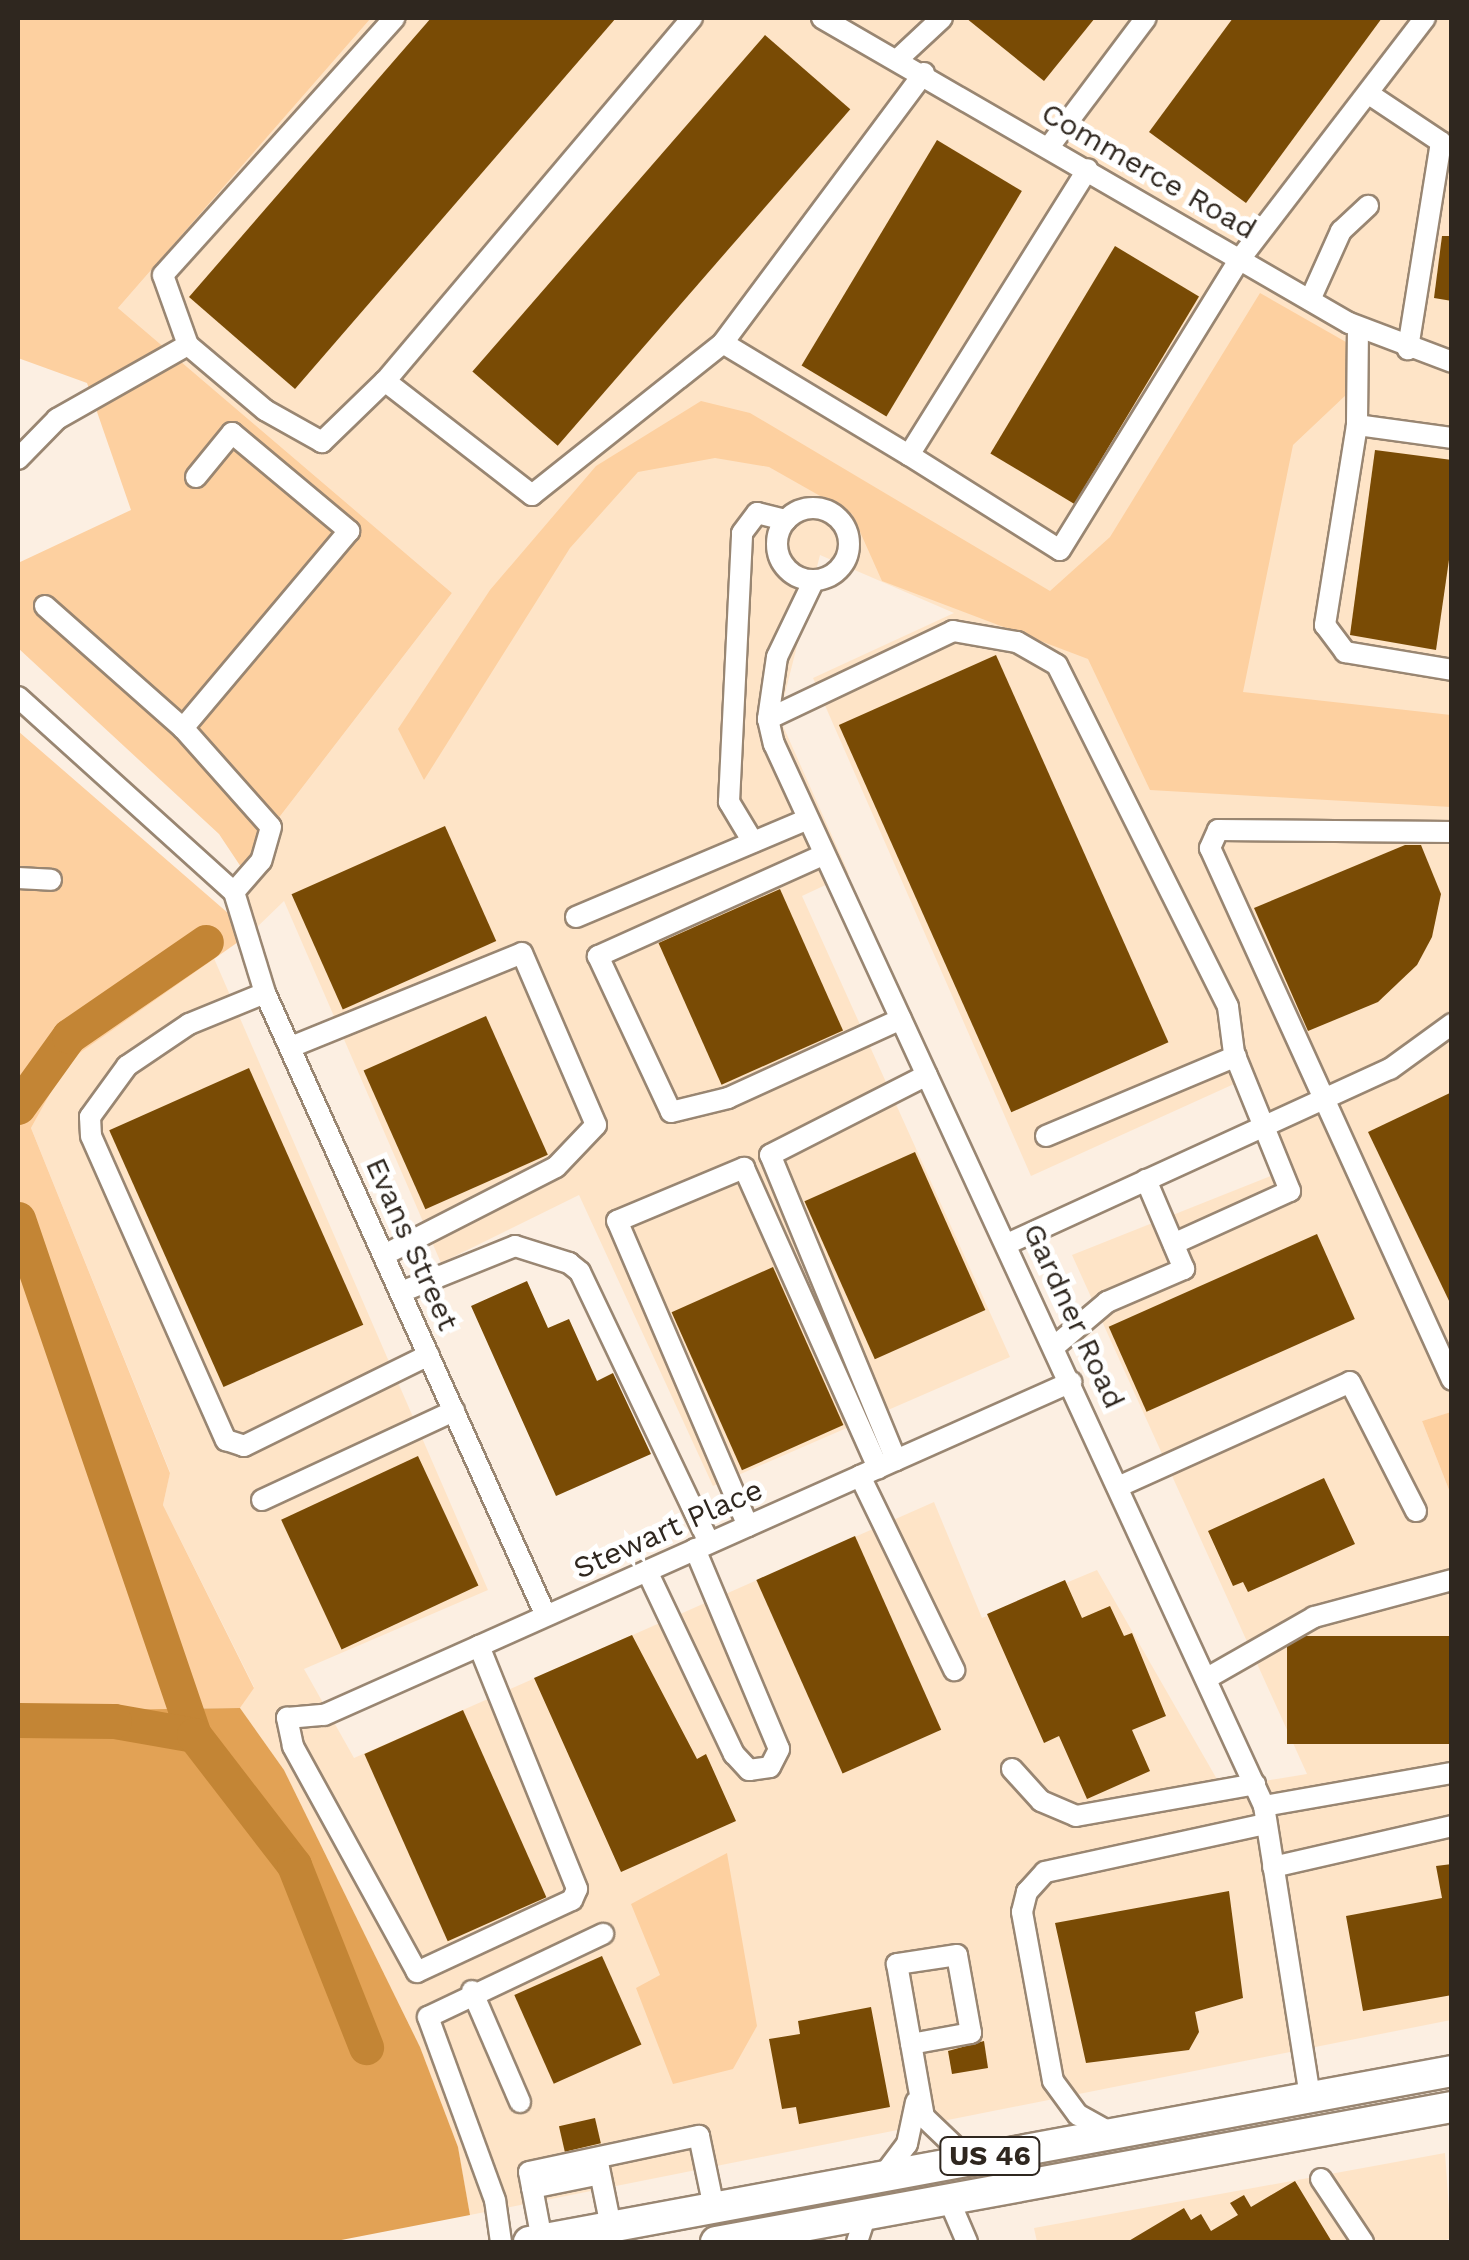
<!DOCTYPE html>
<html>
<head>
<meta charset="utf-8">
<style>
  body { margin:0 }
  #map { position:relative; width:1469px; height:2260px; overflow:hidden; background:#fcefe2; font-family:"Work Sans",sans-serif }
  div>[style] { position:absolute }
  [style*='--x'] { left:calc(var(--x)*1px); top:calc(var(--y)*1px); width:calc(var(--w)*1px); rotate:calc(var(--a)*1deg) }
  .built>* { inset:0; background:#fee4c7 }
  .green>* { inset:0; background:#fdd0a0 }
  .forest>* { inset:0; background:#e2a255 }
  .river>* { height:35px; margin:-17.5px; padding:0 17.5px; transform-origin:17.5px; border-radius:17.5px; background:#c38535 }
  .building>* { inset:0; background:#794b05; transform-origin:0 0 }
  .roads { filter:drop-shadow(2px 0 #998672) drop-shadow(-2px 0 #998672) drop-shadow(0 2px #998672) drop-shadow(0 -2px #998672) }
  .minor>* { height:20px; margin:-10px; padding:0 10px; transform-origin:10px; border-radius:10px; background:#fff }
  .minor>.ring { margin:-10px; padding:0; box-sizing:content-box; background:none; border:20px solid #fff; border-radius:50% }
  .highway>* { height:30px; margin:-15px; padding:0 15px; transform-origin:15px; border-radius:15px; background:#fff }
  span { translate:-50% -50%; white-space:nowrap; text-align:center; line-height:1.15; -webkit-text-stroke:10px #fff; paint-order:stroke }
  .shield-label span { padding:2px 8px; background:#fff; border:2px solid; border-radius:8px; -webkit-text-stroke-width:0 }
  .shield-label { font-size:28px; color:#2f271f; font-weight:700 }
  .street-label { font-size:30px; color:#2f271f }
  .frame { position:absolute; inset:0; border:20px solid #2f271f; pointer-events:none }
</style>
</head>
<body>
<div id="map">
  <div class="built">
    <div style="clip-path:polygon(371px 18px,1451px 18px,1452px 1412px,1422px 1421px,1451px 1495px,1451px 2020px,470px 2215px,458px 2147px,420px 2047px,284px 1770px,240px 1708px,254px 1687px,163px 1505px,170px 1472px,31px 1128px,67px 1061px,213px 956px,488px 1590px,304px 1669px,354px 1758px,934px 1502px,982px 1618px,1097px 1570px,1222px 1788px,1307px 1774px,1072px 1255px,1273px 1175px,1234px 1084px,1031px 1176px,813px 678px,954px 613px,820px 555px,779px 717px,849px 874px,802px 896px,1010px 1357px,713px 1486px,579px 1195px,441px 1263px,284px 901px,251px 933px,241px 867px,452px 593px,118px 308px)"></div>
    <div style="clip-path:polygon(1445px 2153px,1451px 2238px,1440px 2242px,1037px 2242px,1034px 2228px)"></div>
  </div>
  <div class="green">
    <div style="clip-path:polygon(18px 18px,371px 18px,118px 308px,452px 593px,241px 867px,219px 834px,18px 648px,18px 563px,131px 510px,87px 383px,18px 358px)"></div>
    <div style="clip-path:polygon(1260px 293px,1353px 346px,1347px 394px,1293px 445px,1243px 692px,1451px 715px,1451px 807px,1150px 790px,1088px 659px,882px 581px,852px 514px,769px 467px,715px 458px,638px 472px,570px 548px,424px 780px,398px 729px,490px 590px,596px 466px,701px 401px,750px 413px,1050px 591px,1110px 537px)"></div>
    <div style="clip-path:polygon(18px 731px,251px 933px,68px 1061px,31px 1128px,170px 1473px,163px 1505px,254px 1688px,240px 1708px,18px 1711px)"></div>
    <div style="clip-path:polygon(1451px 1412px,1452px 1412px,1451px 1495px,1422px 1421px)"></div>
    <div style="clip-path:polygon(727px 1853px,757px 2026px,733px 2069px,673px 2084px,636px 1988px,660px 1975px,631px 1904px)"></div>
  </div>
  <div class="forest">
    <div style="clip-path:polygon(240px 1708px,284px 1770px,420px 2047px,458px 2147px,470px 2215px,331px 2242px,18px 2242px,18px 1711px)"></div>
  </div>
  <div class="river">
    <div style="--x:18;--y:1107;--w:87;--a:-54.3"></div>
    <div style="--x:69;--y:1036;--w:166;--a:-34.5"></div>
    <div style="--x:18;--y:1219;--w:545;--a:71.17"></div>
    <div style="--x:194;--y:1735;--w:81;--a:-170.1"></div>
    <div style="--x:114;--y:1721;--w:96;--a:-179.4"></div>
    <div style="--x:194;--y:1735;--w:164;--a:52.4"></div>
    <div style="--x:294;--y:1865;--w:196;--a:68.4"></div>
  </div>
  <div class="building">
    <div style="clip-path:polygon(431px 18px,616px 18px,295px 389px,189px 297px)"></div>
    <div style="clip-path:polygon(966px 18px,1095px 18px,1044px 81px)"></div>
    <div style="clip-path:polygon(1233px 18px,1382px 18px,1246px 203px,1149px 132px)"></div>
    <div style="left:765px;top:35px;width:113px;height:446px;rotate:41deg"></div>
    <div style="left:937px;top:140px;width:99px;height:263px;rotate:31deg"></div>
    <div style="clip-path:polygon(1442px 236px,1452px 236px,1452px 301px,1434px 298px)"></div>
    <div style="left:1115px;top:246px;width:98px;height:242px;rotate:31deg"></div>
    <div style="clip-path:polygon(1375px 450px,1452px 460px,1452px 539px,1436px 650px,1350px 635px)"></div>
    <div style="left:996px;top:655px;width:424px;height:172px;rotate:66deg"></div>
    <div style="left:445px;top:826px;width:126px;height:168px;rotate:66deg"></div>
    <div style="clip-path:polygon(1405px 845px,1421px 845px,1441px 894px,1432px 937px,1417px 965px,1378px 1002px,1308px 1031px,1254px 908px)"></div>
    <div style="left:780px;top:889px;width:155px;height:133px;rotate:66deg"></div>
    <div style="left:486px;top:1016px;width:152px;height:134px;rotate:66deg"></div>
    <div style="left:249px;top:1068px;width:281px;height:153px;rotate:66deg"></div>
    <div style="clip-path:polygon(1452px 1092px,1452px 1307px,1368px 1132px)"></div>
    <div style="left:915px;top:1152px;width:173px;height:121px;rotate:66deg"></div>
    <div style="left:1317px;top:1234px;width:93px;height:228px;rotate:66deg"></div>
    <div style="left:773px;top:1267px;width:173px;height:111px;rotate:66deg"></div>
    <div style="clip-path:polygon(527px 1281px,548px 1328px,569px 1319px,597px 1381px,613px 1373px,651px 1454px,556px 1496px,471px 1306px)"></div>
    <div style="left:418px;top:1456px;width:143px;height:151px;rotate:65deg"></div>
    <div style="clip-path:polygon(1324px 1478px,1355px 1544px,1248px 1592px,1243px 1582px,1233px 1586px,1208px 1531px)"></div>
    <div style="left:855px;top:1536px;width:212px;height:108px;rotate:66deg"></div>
    <div style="clip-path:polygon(1065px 1580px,1082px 1618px,1110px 1606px,1124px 1636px,1132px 1633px,1166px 1716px,1132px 1730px,1150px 1771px,1087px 1799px,1059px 1736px,1044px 1743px,987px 1614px)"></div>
    <div style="clip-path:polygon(632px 1635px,697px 1759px,706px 1754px,736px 1821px,621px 1872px,534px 1678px)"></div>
    <div style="left:1452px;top:1636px;width:108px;height:165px;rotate:90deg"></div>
    <div style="left:463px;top:1710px;width:205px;height:108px;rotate:66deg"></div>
    <div style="clip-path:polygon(1452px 1864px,1452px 1995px,1363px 2011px,1346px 1916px,1442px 1898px,1436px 1866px)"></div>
    <div style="clip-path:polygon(1229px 1891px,1243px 1998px,1195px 2012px,1199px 2032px,1189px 2050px,1086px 2063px,1055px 1923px)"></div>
    <div style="left:602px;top:1956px;width:97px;height:96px;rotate:66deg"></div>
    <div style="clip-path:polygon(871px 2007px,890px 2107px,799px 2124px,796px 2107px,782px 2109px,769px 2039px,800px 2034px,798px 2021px)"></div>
    <div style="clip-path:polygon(984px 2041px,988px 2068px,952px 2074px,948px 2051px)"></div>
    <div style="left:595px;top:2118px;width:26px;height:37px;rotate:77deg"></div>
    <div style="clip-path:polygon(1295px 2181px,1332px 2242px,1127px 2242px,1184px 2208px,1191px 2220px,1201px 2214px,1211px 2231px,1238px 2215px,1230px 2203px,1244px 2195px,1251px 2207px)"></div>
  </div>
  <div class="roads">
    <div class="minor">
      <div style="--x:692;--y:18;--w:475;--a:130.2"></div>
      <div style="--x:385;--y:381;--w:186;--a:37.8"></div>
      <div style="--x:532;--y:495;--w:244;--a:-38.5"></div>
      <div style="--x:822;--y:18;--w:609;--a:30.06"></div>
      <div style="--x:1349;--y:323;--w:110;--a:20.7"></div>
      <div style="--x:898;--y:59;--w:60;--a:-43"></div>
      <div style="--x:924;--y:73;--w:337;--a:126.7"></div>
      <div style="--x:723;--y:343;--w:217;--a:31.1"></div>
      <div style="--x:909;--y:455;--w:337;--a:-58"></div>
      <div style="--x:1369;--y:94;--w:87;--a:33.7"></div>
      <div style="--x:1441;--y:142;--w:210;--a:99.1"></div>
      <div style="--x:1049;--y:147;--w:161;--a:-53.1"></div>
      <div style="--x:1310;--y:300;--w:76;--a:-65.8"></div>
      <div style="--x:1341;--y:231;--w:37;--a:-43"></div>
      <div style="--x:1358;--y:327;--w:98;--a:90.6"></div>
      <div style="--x:1357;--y:425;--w:203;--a:99.1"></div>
      <div style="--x:1325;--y:625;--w:34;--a:53"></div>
      <div style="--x:1345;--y:652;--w:109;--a:9.5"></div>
      <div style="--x:385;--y:381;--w:88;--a:135.9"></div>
      <div style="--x:322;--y:442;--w:65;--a:-150.7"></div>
      <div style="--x:265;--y:410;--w:101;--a:-139.8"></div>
      <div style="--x:188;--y:345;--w:74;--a:-109.7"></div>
      <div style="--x:163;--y:275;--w:346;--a:-48"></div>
      <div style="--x:1357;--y:425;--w:96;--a:7.8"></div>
      <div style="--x:909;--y:455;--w:178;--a:32.2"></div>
      <div style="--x:1060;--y:550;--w:342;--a:-58.3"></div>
      <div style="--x:1240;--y:259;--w:304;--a:-52.5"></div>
      <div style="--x:18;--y:459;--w:56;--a:-45.7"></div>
      <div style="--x:57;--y:419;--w:150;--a:-29.5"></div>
      <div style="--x:196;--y:477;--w:57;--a:-50.7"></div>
      <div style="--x:232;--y:433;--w:153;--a:39.9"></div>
      <div style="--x:349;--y:531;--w:258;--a:130.1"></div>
      <div style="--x:183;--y:728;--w:132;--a:48.4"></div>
      <div style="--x:271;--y:827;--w:35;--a:106"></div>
      <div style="--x:261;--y:861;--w:41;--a:131.1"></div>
      <div class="ring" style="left:777px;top:508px;width:52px;height:52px"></div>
      <div style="--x:814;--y:580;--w:85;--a:115.7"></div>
      <div style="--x:777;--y:657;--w:63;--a:98.3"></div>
      <div style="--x:768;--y:719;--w:26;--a:77"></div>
      <div style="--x:774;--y:744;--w:1170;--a:65.23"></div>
      <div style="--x:1264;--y:1806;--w:295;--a:81"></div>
      <div style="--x:45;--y:606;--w:184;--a:41.5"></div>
      <div style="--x:18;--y:697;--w:291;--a:42.1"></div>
      <div style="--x:234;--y:892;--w:106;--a:72.9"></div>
      <div style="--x:265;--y:993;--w:683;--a:65.72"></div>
      <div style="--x:768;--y:719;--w:205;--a:-25.4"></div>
      <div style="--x:953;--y:631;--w:65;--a:9.8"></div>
      <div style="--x:1017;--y:642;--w:46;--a:29.9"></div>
      <div style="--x:1057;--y:665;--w:382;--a:63.4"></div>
      <div style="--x:1228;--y:1007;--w:46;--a:82.6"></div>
      <div style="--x:1234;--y:1053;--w:149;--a:67.9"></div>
      <div style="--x:1290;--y:1191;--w:128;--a:155.6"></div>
      <div style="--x:1452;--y:832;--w:234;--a:-179.5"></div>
      <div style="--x:1218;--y:830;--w:20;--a:114"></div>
      <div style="--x:1210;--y:848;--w:584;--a:65.54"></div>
      <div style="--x:753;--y:842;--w:47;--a:-121"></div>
      <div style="--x:729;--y:802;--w:269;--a:-87.2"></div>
      <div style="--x:742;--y:533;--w:25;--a:-53"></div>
      <div style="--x:757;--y:513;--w:30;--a:14"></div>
      <div style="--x:823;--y:855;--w:247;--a:155.8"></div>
      <div style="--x:598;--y:956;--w:172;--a:64.9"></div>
      <div style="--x:671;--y:1112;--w:59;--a:-13.8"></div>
      <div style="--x:728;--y:1098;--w:190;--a:-24.5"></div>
      <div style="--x:18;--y:878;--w:33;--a:3"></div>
      <div style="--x:576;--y:917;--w:250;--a:-22.9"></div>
      <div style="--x:265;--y:993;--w:82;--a:157.8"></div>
      <div style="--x:189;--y:1024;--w:75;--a:145.9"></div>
      <div style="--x:127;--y:1066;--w:63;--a:126"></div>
      <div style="--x:90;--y:1117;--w:19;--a:87"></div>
      <div style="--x:91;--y:1136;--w:333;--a:66.1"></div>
      <div style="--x:226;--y:1440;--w:19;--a:18"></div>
      <div style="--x:244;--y:1446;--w:206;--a:-26.2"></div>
      <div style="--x:291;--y:1047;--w:249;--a:-22.1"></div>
      <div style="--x:522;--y:953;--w:187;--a:66.7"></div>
      <div style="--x:596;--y:1125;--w:58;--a:133.6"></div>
      <div style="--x:556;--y:1167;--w:193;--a:152.9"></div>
      <div style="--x:1046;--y:1136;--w:206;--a:-22.8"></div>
      <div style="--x:1007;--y:1244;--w:421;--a:-24.6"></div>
      <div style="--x:1390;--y:1069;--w:77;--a:-36"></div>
      <div style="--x:401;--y:1292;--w:123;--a:-22"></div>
      <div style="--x:515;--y:1246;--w:57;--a:17.5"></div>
      <div style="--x:569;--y:1263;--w:14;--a:39"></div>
      <div style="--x:580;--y:1272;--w:300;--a:64.5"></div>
      <div style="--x:1055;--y:1346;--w:68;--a:-40.2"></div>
      <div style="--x:1107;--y:1302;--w:84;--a:-23.2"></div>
      <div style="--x:1184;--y:1269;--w:97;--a:-113.1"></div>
      <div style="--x:896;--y:1460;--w:330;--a:-112.4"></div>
      <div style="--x:770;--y:1155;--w:176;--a:-27"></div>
      <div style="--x:860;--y:1476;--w:216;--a:64.1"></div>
      <div style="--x:1120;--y:1486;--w:252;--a:-24.3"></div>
      <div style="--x:1350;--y:1382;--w:145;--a:62.9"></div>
      <div style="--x:262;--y:1500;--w:212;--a:-24.9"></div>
      <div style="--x:748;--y:1526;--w:332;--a:-113.2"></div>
      <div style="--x:617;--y:1221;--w:138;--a:-22.7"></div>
      <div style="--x:744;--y:1168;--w:329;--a:65.9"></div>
      <div style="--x:647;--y:1571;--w:203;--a:64.6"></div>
      <div style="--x:734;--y:1754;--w:22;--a:47"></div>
      <div style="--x:749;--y:1770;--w:21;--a:-8"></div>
      <div style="--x:770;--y:1767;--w:20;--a:-63"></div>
      <div style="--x:779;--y:1749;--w:217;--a:-112.8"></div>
      <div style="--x:479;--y:1646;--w:262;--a:68"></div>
      <div style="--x:577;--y:1889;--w:12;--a:114"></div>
      <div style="--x:572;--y:1900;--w:171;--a:155.1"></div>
      <div style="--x:417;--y:1972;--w:258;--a:-118.8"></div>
      <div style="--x:293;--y:1746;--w:29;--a:-102"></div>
      <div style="--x:287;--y:1718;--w:37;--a:-5"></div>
      <div style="--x:324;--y:1715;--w:170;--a:-24"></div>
      <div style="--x:479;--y:1646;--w:184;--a:-24.1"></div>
      <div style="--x:647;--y:1571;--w:233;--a:-24"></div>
      <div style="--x:860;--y:1476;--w:39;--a:-24"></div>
      <div style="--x:896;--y:1460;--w:192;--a:-24"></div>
      <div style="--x:1209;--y:1677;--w:121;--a:-29.7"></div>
      <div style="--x:1314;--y:1617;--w:143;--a:-15"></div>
      <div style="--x:1012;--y:1769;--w:43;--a:47.8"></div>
      <div style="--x:1041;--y:1801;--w:38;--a:23"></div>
      <div style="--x:1076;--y:1816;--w:182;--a:-10.1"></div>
      <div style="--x:1264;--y:1806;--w:191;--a:-10"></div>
      <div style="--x:1273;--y:1867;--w:184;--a:-12.9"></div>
      <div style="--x:472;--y:1991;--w:121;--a:66.6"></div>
      <div style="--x:911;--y:2044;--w:61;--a:-10.4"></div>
      <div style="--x:971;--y:2033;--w:79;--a:-100.2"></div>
      <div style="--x:957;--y:1955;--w:61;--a:171.5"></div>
      <div style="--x:897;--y:1964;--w:155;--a:80"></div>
      <div style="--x:924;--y:2117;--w:62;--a:43.7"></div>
      <div style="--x:1111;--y:2133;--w:38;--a:-151"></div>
      <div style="--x:1078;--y:2115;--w:42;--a:-126.3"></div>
      <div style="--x:1053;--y:2081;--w:172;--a:-100.4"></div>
      <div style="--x:1022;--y:1912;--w:21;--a:-76"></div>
      <div style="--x:1027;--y:1892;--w:27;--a:-48"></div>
      <div style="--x:1045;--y:1872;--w:226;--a:-12.3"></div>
      <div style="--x:597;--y:2158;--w:70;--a:78.5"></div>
      <div style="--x:882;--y:2177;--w:41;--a:-52.9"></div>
      <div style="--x:907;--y:2144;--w:43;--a:-77.9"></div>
      <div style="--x:1321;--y:2179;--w:76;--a:56.3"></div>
      <div style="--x:532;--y:2188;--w:69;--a:-11.6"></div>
      <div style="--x:949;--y:2200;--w:46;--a:66.8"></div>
      <div style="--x:542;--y:2240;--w:69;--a:-100.8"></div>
      <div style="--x:529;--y:2172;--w:174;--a:-12"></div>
      <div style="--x:699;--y:2136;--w:74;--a:78.2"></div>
      <div style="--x:501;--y:2242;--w:42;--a:-98.1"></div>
      <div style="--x:495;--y:2200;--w:195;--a:-110.1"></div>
      <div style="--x:428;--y:2017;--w:194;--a:-25.4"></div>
      <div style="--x:857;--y:2242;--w:28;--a:-72"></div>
    </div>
    <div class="highway">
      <div style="--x:529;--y:2242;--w:939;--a:-10.5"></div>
      <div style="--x:716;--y:2242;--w:748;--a:-10.39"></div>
    </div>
  </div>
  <div class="shield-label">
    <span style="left:990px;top:2156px">US 46</span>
  </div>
  <div class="street-label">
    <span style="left:1149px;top:171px;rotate:30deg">Commerce Road</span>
    <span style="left:412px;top:1244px;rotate:66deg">Evans Street</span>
    <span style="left:1074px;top:1316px;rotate:65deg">Gardner Road</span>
    <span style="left:668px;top:1529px;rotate:-24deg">Stewart Place</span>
  </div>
  <div class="frame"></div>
</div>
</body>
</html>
